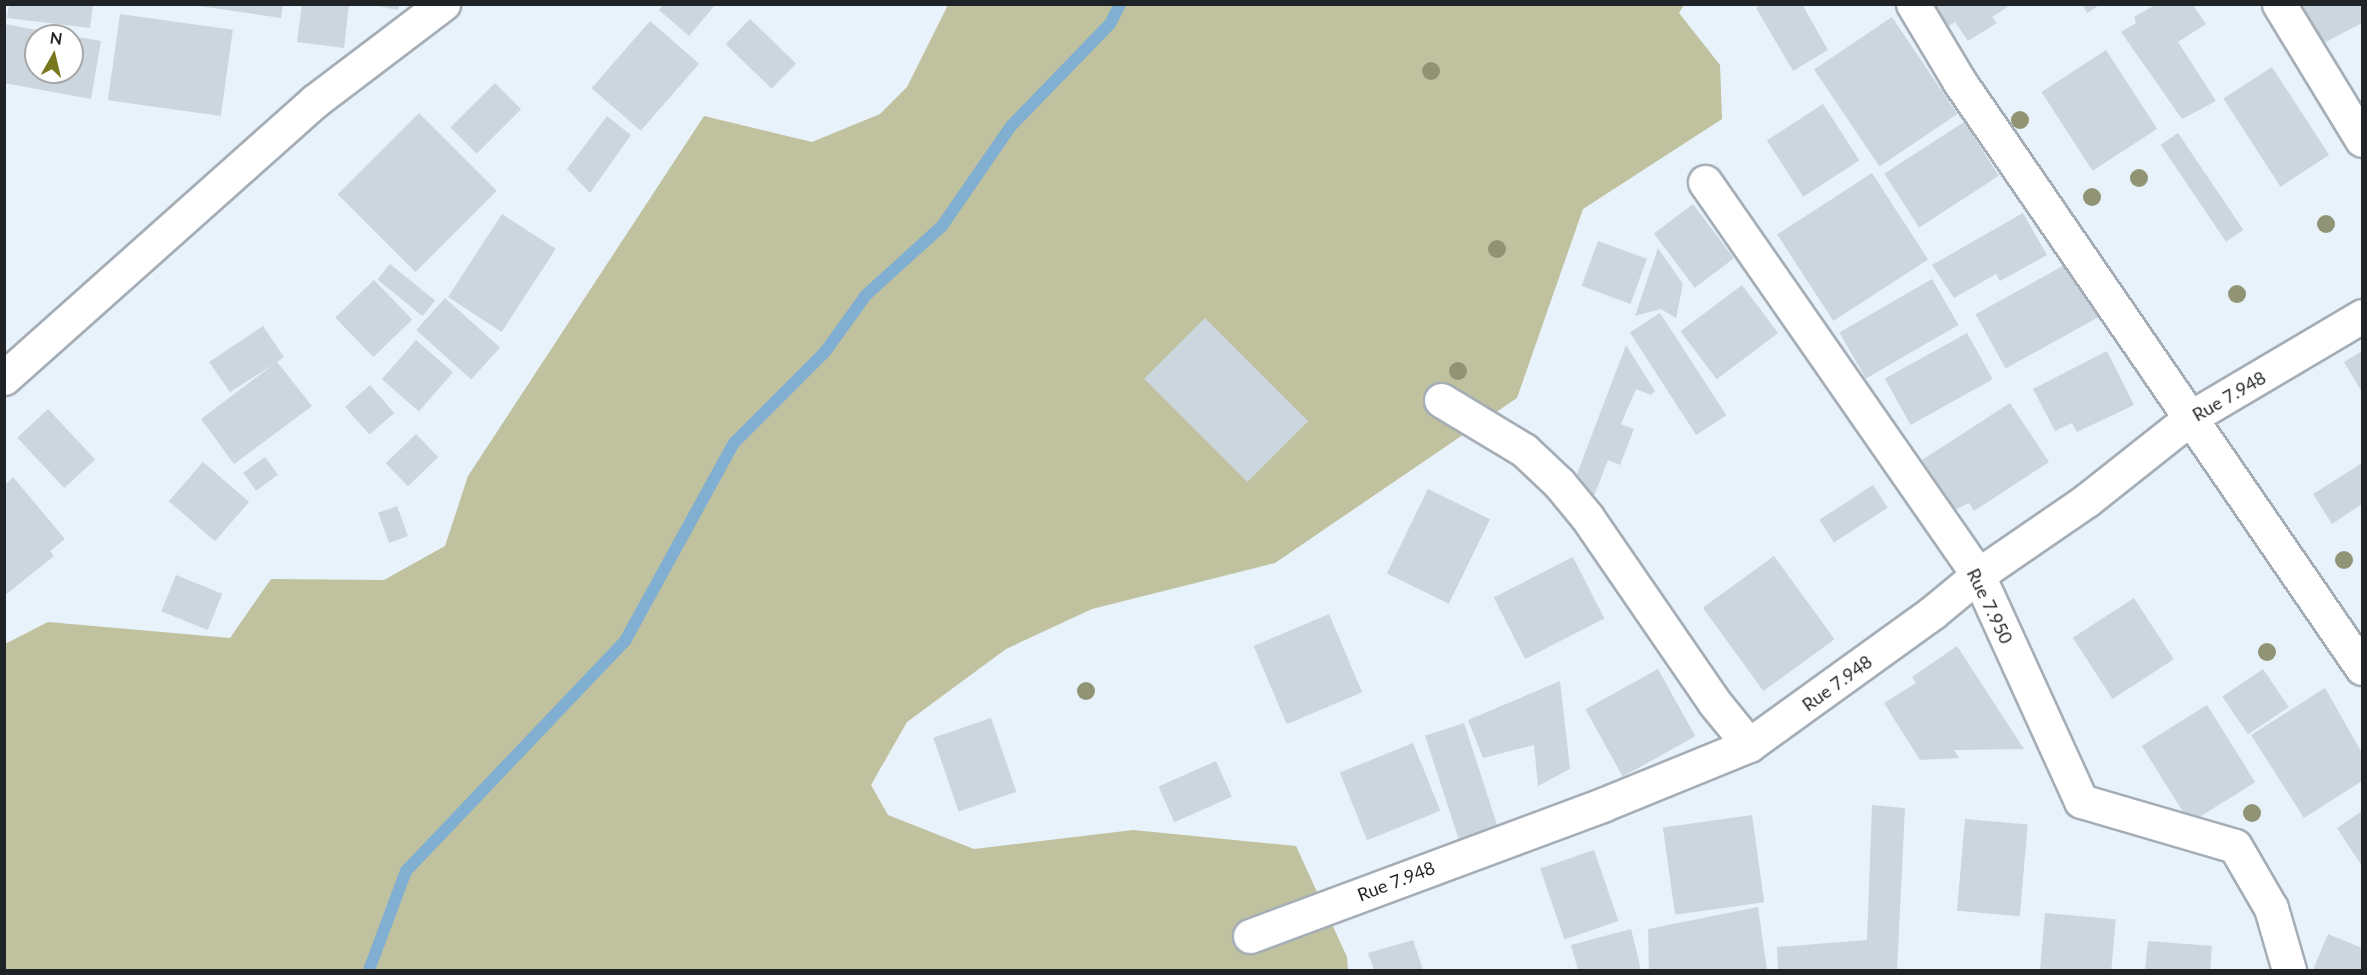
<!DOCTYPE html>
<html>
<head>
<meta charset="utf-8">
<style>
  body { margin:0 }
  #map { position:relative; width:2367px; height:975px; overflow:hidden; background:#e8f2fa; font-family:Lato,sans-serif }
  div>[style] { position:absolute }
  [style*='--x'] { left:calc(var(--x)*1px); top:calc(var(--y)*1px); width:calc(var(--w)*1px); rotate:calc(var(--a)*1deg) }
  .green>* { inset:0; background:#c0c19e }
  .stream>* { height:12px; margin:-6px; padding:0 6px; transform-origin:6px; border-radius:6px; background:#81afd1 }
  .building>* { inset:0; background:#ccd6de; transform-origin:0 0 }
  .roads { filter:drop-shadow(2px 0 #a5aeb6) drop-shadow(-2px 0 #a5aeb6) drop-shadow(0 2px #a5aeb6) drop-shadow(0 -2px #a5aeb6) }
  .minor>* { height:33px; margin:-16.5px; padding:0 16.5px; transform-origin:16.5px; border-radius:16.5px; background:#fff }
  .trees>* { width:18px; height:18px; margin:-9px; border-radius:50%; background:#919474 }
  span { translate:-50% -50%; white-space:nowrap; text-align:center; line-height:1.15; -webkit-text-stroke:6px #fff; paint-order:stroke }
  .street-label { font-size:18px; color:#1f2326 }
  .frame { position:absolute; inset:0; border:6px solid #1f2326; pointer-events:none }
  .north { position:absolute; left:24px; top:24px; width:60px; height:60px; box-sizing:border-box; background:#fff; border:2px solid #a5a7a8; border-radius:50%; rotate:8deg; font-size:16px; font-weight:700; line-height:24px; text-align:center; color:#1f2326 }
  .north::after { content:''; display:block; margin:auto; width:21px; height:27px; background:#79771d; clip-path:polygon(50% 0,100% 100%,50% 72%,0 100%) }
</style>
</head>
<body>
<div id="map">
  <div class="green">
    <div style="clip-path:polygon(948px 5px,1684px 5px,1679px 13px,1720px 65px,1722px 119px,1583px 209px,1517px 398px,1275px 563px,1092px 609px,1006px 649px,907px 722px,871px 785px,888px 815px,974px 849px,1133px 830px,1296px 846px,1347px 957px,1348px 970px,5px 970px,5px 644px,48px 622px,230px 638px,271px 579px,384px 580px,445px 546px,468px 476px,704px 116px,812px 142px,880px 114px,907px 87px)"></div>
  </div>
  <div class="stream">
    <div style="--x:369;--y:970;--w:106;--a:-69.5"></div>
    <div style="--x:406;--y:871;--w:318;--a:-46.4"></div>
    <div style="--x:625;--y:641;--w:226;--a:-61.2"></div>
    <div style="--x:734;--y:443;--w:129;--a:-45"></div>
    <div style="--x:825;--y:352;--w:70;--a:-54.3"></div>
    <div style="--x:866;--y:295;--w:103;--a:-42.2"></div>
    <div style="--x:942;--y:226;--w:121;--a:-55.4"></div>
    <div style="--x:1011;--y:126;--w:142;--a:-45.9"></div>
    <div style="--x:1110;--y:24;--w:22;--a:-63"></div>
  </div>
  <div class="building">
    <div style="clip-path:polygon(9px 4px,93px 4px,90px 28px,7px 18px)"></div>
    <div style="clip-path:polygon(185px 4px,283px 4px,281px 18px)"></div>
    <div style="clip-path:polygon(302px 4px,349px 4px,344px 48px,297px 42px)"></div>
    <div style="clip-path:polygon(368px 4px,399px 4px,398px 10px)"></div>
    <div style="clip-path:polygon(664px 4px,716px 4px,689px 36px,659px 10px)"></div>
    <div style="clip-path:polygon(1762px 4px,1802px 4px,1828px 50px,1793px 71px,1756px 8px)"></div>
    <div style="clip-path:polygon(1924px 4px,2012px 4px,1992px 17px,1997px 23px,1968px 41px,1955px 22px,1941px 31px)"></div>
    <div style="clip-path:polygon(2082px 4px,2101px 4px,2087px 13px)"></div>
    <div style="clip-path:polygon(2157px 4px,2192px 4px,2206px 24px,2178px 42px,2216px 101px,2182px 119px,2121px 32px,2136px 23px,2134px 17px)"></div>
    <div style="clip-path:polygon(2296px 4px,2362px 4px,2362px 23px,2318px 46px)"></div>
    <div style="left:120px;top:14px;width:114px;height:87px;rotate:8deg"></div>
    <div style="left:1892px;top:17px;width:117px;height:94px;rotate:56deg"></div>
    <div style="left:750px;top:19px;width:64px;height:35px;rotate:44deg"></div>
    <div style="left:650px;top:21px;width:65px;height:89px;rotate:41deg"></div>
    <div style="clip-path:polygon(4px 24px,65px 35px,36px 36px,36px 72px,72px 72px,72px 36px,101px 41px,91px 99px,4px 83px)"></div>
    <div style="left:2106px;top:50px;width:94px;height:77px;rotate:57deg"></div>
    <div style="left:2272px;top:67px;width:105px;height:58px;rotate:57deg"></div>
    <div style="left:495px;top:83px;width:37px;height:63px;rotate:45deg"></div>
    <div style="left:1823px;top:104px;width:67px;height:67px;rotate:57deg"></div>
    <div style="left:419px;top:113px;width:110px;height:115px;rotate:45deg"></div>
    <div style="clip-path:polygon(607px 116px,631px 135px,590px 193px,567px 169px)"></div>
    <div style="left:1964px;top:122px;width:64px;height:95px;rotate:57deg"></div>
    <div style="left:2178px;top:133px;width:117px;height:21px;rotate:56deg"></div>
    <div style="left:1872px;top:173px;width:103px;height:113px;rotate:57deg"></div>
    <div style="left:1693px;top:204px;width:68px;height:49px;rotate:53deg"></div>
    <div style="clip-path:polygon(2023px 213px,2047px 255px,2000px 281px,1996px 274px,1954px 298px,1932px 265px)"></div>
    <div style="left:502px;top:214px;width:64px;height:99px;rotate:33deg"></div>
    <div style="left:1598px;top:241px;width:52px;height:48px;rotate:20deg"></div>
    <div style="clip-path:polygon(1658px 248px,1683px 284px,1676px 318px,1661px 309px,1635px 316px)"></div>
    <div style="left:2070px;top:262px;width:62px;height:108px;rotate:61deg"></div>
    <div style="left:390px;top:264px;width:58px;height:20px;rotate:39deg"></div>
    <div style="left:1932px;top:279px;width:53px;height:107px;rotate:60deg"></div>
    <div style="left:374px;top:280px;width:55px;height:54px;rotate:46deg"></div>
    <div style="left:1742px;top:285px;width:60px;height:77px;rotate:53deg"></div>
    <div style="left:445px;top:298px;width:74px;height:43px;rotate:42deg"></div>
    <div style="left:1660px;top:313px;width:122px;height:36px;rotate:57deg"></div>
    <div style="left:1205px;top:318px;width:146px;height:86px;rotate:45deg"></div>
    <div style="clip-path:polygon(263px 326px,284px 357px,277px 362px,312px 406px,234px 464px,201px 419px,274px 364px,230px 392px,209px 362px)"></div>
    <div style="left:1967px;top:333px;width:53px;height:94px;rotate:61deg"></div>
    <div style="left:416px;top:340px;width:49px;height:52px;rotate:41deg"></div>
    <div style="clip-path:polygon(1626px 345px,1655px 391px,1651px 395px,1636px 389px,1621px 424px,1634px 429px,1620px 465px,1608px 460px,1590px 506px,1574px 482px)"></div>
    <div style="clip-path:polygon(2107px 351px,2134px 405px,2077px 432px,2072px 423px,2055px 431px,2033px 389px)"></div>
    <div style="clip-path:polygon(2362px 351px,2362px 392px,2344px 362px)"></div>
    <div style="left:370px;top:385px;width:37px;height:33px;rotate:49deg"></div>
    <div style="clip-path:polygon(2010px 403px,2049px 462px,1974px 511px,1969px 503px,1955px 510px,1922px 460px)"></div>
    <div style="left:48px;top:409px;width:69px;height:42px;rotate:47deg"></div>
    <div style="left:416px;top:434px;width:32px;height:42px;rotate:46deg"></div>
    <div style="left:265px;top:457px;width:22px;height:27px;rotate:54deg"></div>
    <div style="left:203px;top:462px;width:61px;height:52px;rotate:41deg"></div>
    <div style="clip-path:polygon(2362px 463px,2362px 504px,2332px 524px,2313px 494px)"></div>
    <div style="clip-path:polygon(13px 477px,65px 539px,50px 551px,54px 556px,4px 596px,4px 480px,7px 483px)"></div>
    <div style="left:1873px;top:485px;width:27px;height:64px;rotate:57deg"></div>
    <div style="left:1428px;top:489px;width:69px;height:94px;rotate:26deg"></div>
    <div style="left:397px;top:506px;width:32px;height:20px;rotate:70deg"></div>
    <div style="left:1774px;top:556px;width:103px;height:88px;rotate:54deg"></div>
    <div style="left:1573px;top:557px;width:69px;height:89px;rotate:63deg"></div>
    <div style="left:176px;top:575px;width:50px;height:39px;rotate:22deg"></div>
    <div style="left:2134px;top:598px;width:73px;height:73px;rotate:57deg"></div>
    <div style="left:1329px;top:614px;width:85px;height:82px;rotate:67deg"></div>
    <div style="clip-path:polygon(1957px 646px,2024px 749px,1954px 750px,1959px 758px,1920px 760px,1884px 703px,1916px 683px,1912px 677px)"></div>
    <div style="left:1658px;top:669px;width:77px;height:83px;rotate:61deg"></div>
    <div style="left:2263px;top:669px;width:46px;height:49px;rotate:56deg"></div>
    <div style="clip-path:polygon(1560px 681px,1570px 769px,1538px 786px,1534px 745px,1483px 758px,1468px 720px)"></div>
    <div style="clip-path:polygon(2325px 688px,2362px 753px,2362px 781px,2304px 818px,2251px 735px)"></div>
    <div style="left:2207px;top:705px;width:91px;height:77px;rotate:58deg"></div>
    <div style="left:991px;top:718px;width:78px;height:61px;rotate:71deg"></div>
    <div style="left:1464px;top:723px;width:109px;height:41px;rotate:72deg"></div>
    <div style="left:1413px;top:743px;width:73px;height:79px;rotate:68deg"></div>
    <div style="left:1216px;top:761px;width:39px;height:63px;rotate:66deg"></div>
    <div style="clip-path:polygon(1872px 805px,1905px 808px,1897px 970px,1778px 970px,1777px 947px,1867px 940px)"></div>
    <div style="clip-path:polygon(2362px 811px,2362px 866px,2337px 828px)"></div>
    <div style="left:1752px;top:815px;width:88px;height:90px;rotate:82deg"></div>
    <div style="left:1965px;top:819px;width:63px;height:92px;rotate:5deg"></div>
    <div style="left:1594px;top:850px;width:75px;height:57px;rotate:71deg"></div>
    <div style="clip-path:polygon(1758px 907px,1767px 970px,1649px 970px,1648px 929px)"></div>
    <div style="left:2045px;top:913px;width:71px;height:57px;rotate:5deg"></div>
    <div style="clip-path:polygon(1631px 929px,1641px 970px,1578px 970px,1571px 945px)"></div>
    <div style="clip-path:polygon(2328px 934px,2362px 948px,2362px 970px,2313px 970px)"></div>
    <div style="clip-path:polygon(1413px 940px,1423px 970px,1374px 970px,1368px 953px)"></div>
    <div style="clip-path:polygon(2148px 941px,2212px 946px,2210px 970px,2145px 970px)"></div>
  </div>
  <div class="roads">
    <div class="minor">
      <div style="--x:1913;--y:4;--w:90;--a:59.1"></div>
      <div style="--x:1959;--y:81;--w:712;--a:55.53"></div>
      <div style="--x:2279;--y:4;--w:159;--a:58.6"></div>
      <div style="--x:1705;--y:182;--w:479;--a:55.2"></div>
      <div style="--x:1978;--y:575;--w:248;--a:65.5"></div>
      <div style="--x:2081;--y:801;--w:160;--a:16.3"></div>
      <div style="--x:2235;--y:846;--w:72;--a:59.9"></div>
      <div style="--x:2271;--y:908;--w:65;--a:73.8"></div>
      <div style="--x:4;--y:378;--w:416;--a:-41.7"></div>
      <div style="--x:315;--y:101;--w:161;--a:-37.2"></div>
      <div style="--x:1441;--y:400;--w:97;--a:31.1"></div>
      <div style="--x:1524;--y:450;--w:48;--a:43.3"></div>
      <div style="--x:1559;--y:483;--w:44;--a:50.5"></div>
      <div style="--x:1587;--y:517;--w:224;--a:55.5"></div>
      <div style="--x:1714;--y:702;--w:55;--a:50.9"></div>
      <div style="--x:1250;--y:936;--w:376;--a:-20.4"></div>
      <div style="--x:1602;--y:805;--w:159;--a:-22.2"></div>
      <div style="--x:1749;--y:745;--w:226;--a:-35.8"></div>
      <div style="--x:1932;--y:613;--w:60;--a:-39.6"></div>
      <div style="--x:1978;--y:575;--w:132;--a:-34.5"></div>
      <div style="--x:2087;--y:500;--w:135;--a:-38.4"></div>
      <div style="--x:2193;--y:416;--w:196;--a:-30.6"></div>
    </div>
  </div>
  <div class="trees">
    <div style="left:1431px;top:71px"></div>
    <div style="left:2020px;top:120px"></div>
    <div style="left:2139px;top:178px"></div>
    <div style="left:2092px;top:197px"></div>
    <div style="left:2326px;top:224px"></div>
    <div style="left:1497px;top:249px"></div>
    <div style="left:2237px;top:294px"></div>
    <div style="left:1458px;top:371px"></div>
    <div style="left:2344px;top:560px"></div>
    <div style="left:2267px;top:652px"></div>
    <div style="left:1086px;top:691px"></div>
    <div style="left:2252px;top:813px"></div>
  </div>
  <div class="street-label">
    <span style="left:2229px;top:396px;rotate:-30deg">Rue 7.948</span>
    <span style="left:1990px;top:606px;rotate:64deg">Rue 7.950</span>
    <span style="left:1837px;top:683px;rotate:-36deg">Rue 7.948</span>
    <span style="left:1396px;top:881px;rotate:-21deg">Rue 7.948</span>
  </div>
  <div class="frame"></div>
  <div class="north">N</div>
</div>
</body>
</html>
